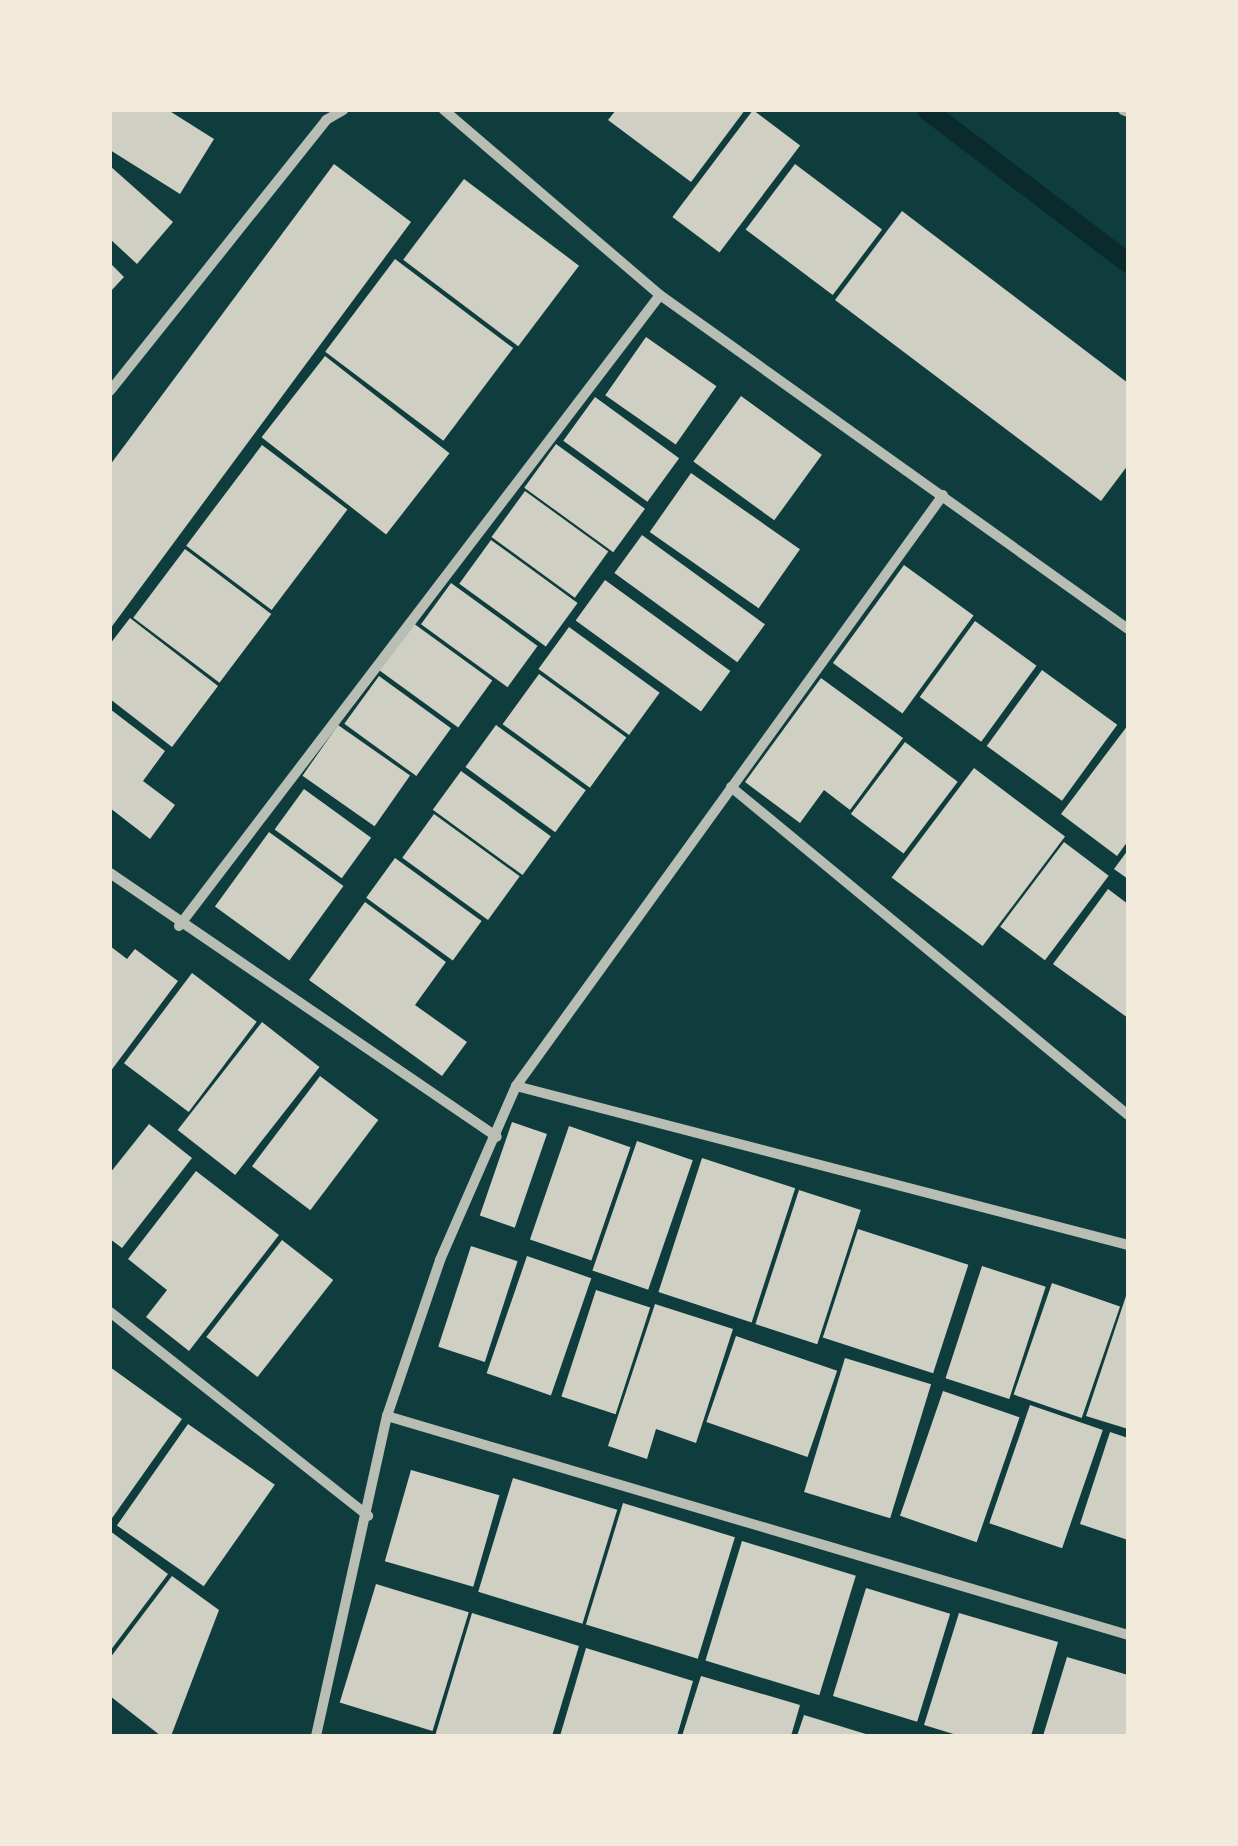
<!DOCTYPE html>
<html>
<head>
<meta charset="utf-8">
<style>
  body { margin:0 }
  #map { position:relative; width:1238px; height:1846px; overflow:hidden; background:#0f3d3e; font-family:"Libre Baskerville",serif }
  div>[style] { position:absolute }
  [style*='--x'] { left:calc(var(--x)*1px); top:calc(var(--y)*1px); width:calc(var(--w)*1px); rotate:calc(var(--a)*1deg) }
  .stream>* { height:20px; margin:-10px; padding:0 10px; transform-origin:10px; border-radius:10px; background:#0a2a2b }
  .building>* { inset:0; background:#cfcfc3; transform-origin:0 0 }
  .minor>* { height:10px; margin:-5px; padding:0 5px; transform-origin:5px; border-radius:5px; background:#b8beb3 }
  span { translate:-50% -50%; white-space:nowrap; text-align:center; line-height:1.15; -webkit-text-stroke:8px #f1e9da; paint-order:stroke }
  .frame { position:absolute; inset:0; border:112px solid #f1e9da; pointer-events:none }
</style>
</head>
<body>
<div id="map">
  <div class="stream">
    <div style="--x:927;--y:110;--w:253;--a:37.3"></div>
  </div>
  <div class="building">
    <div style="clip-path:polygon(110px 110px,168px 110px,214px 139px,180px 194px,110px 150px)"></div>
    <div style="clip-path:polygon(616px 110px,745px 110px,691px 182px,608px 120px)"></div>
    <div style="left:753px;top:110px;width:59px;height:134px;rotate:37deg"></div>
    <div style="clip-path:polygon(334px 164px,411px 222px,110px 629px,110px 465px)"></div>
    <div style="left:795px;top:164px;width:109px;height:82px;rotate:37deg"></div>
    <div style="clip-path:polygon(110px 166px,173px 222px,137px 264px,110px 239px)"></div>
    <div style="left:464px;top:179px;width:144px;height:101px;rotate:37deg"></div>
    <div style="clip-path:polygon(902px 211px,1128px 383px,1128px 465px,1101px 501px,835px 300px)"></div>
    <div style="left:395px;top:259px;width:148px;height:116px;rotate:37deg"></div>
    <div style="clip-path:polygon(110px 263px,124px 277px,110px 292px)"></div>
    <div style="left:646px;top:337px;width:86px;height:71px;rotate:35deg"></div>
    <div style="left:325px;top:356px;width:158px;height:103px;rotate:38deg"></div>
    <div style="left:741px;top:396px;width:100px;height:81px;rotate:36deg"></div>
    <div style="left:595px;top:397px;width:104px;height:54px;rotate:36deg"></div>
    <div style="left:556px;top:444px;width:110px;height:54px;rotate:36deg"></div>
    <div style="left:262px;top:445px;width:107px;height:126px;rotate:37deg"></div>
    <div style="left:691px;top:473px;width:133px;height:72px;rotate:35deg"></div>
    <div style="left:525px;top:491px;width:103px;height:57px;rotate:36deg"></div>
    <div style="left:642px;top:535px;width:152px;height:47px;rotate:36deg"></div>
    <div style="left:491px;top:540px;width:107px;height:54px;rotate:36deg"></div>
    <div style="left:185px;top:549px;width:108px;height:86px;rotate:37deg"></div>
    <div style="left:904px;top:565px;width:86px;height:121px;rotate:36deg"></div>
    <div style="left:605px;top:580px;width:155px;height:50px;rotate:36deg"></div>
    <div style="left:451px;top:583px;width:107px;height:51px;rotate:36deg"></div>
    <div style="clip-path:polygon(130px 618px,218px 686px,172px 747px,110px 699px,110px 644px)"></div>
    <div style="left:975px;top:621px;width:76px;height:94px;rotate:36deg"></div>
    <div style="left:413px;top:623px;width:98px;height:58px;rotate:36deg"></div>
    <div style="left:569px;top:627px;width:112px;height:52px;rotate:36deg"></div>
    <div style="left:1042px;top:670px;width:93px;height:94px;rotate:36deg"></div>
    <div style="left:539px;top:674px;width:108px;height:62px;rotate:36deg"></div>
    <div style="left:379px;top:676px;width:89px;height:59px;rotate:36deg"></div>
    <div style="clip-path:polygon(821px 678px,903px 738px,850px 810px,824px 790px,800px 823px,745px 782px)"></div>
    <div style="clip-path:polygon(110px 709px,165px 751px,143px 781px,175px 805px,150px 839px,110px 808px)"></div>
    <div style="left:338px;top:725px;width:88px;height:62px;rotate:35deg"></div>
    <div style="left:496px;top:725px;width:111px;height:52px;rotate:36deg"></div>
    <div style="clip-path:polygon(1128px 725px,1128px 841px,1117px 856px,1061px 814px)"></div>
    <div style="left:905px;top:742px;width:66px;height:90px;rotate:37deg"></div>
    <div style="left:974px;top:768px;width:114px;height:137px;rotate:37deg"></div>
    <div style="left:461px;top:771px;width:111px;height:48px;rotate:36deg"></div>
    <div style="left:304px;top:789px;width:83px;height:50px;rotate:36deg"></div>
    <div style="left:434px;top:814px;width:106px;height:54px;rotate:36deg"></div>
    <div style="left:269px;top:832px;width:92px;height:92px;rotate:36deg"></div>
    <div style="left:1064px;top:842px;width:56px;height:106px;rotate:37deg"></div>
    <div style="clip-path:polygon(1128px 850px,1128px 879px,1114px 869px)"></div>
    <div style="left:395px;top:858px;width:107px;height:49px;rotate:36deg"></div>
    <div style="clip-path:polygon(1108px 889px,1128px 904px,1128px 1018px,1053px 964px)"></div>
    <div style="clip-path:polygon(365px 902px,446px 962px,415px 1005px,467px 1042px,442px 1076px,309px 980px)"></div>
    <div style="clip-path:polygon(110px 946px,127px 959px,135px 949px,178px 981px,110px 1072px)"></div>
    <div style="left:192px;top:973px;width:81px;height:113px;rotate:37deg"></div>
    <div style="left:262px;top:1022px;width:73px;height:137px;rotate:38deg"></div>
    <div style="left:320px;top:1076px;width:73px;height:113px;rotate:37deg"></div>
    <div style="left:512px;top:1122px;width:37px;height:99px;rotate:19deg"></div>
    <div style="clip-path:polygon(149px 1124px,192px 1158px,122px 1248px,110px 1239px,110px 1173px)"></div>
    <div style="left:569px;top:1126px;width:65px;height:120px;rotate:19deg"></div>
    <div style="left:637px;top:1141px;width:59px;height:137px;rotate:19deg"></div>
    <div style="left:702px;top:1158px;width:98px;height:141px;rotate:18deg"></div>
    <div style="clip-path:polygon(196px 1171px,279px 1235px,189px 1351px,146px 1317px,167px 1290px,128px 1259px)"></div>
    <div style="left:799px;top:1190px;width:65px;height:141px;rotate:18deg"></div>
    <div style="left:858px;top:1229px;width:116px;height:114px;rotate:18deg"></div>
    <div style="left:282px;top:1240px;width:65px;height:123px;rotate:38deg"></div>
    <div style="left:471px;top:1246px;width:49px;height:106px;rotate:18deg"></div>
    <div style="left:527px;top:1256px;width:68px;height:124px;rotate:19deg"></div>
    <div style="left:982px;top:1266px;width:67px;height:118px;rotate:18deg"></div>
    <div style="left:1052px;top:1283px;width:72px;height:118px;rotate:19deg"></div>
    <div style="left:596px;top:1290px;width:57px;height:112px;rotate:18deg"></div>
    <div style="clip-path:polygon(1127px 1293px,1128px 1293px,1128px 1429px,1086px 1416px)"></div>
    <div style="clip-path:polygon(655px 1304px,733px 1329px,696px 1443px,656px 1429px,647px 1459px,608px 1446px)"></div>
    <div style="left:736px;top:1336px;width:107px;height:91px;rotate:19deg"></div>
    <div style="left:845px;top:1358px;width:90px;height:140px;rotate:17deg"></div>
    <div style="clip-path:polygon(110px 1367px,182px 1419px,110px 1521px)"></div>
    <div style="left:943px;top:1391px;width:81px;height:132px;rotate:19deg"></div>
    <div style="left:1030px;top:1405px;width:77px;height:125px;rotate:19deg"></div>
    <div style="left:188px;top:1424px;width:106px;height:124px;rotate:35deg"></div>
    <div style="clip-path:polygon(1110px 1432px,1128px 1438px,1128px 1540px,1080px 1524px)"></div>
    <div style="left:411px;top:1470px;width:92px;height:95px;rotate:16deg"></div>
    <div style="left:513px;top:1478px;width:109px;height:119px;rotate:17deg"></div>
    <div style="left:623px;top:1503px;width:117px;height:127px;rotate:17deg"></div>
    <div style="clip-path:polygon(110px 1531px,168px 1574px,110px 1651px)"></div>
    <div style="left:742px;top:1541px;width:119px;height:125px;rotate:17deg"></div>
    <div style="clip-path:polygon(172px 1576px,219px 1610px,171px 1736px,161px 1736px,110px 1696px,110px 1658px)"></div>
    <div style="left:376px;top:1584px;width:97px;height:124px;rotate:17deg"></div>
    <div style="left:866px;top:1588px;width:88px;height:113px;rotate:17deg"></div>
    <div style="clip-path:polygon(472px 1613px,579px 1646px,552px 1736px,435px 1736px)"></div>
    <div style="clip-path:polygon(959px 1613px,1058px 1642px,1031px 1736px,960px 1736px,924px 1725px)"></div>
    <div style="clip-path:polygon(586px 1648px,693px 1681px,677px 1736px,560px 1736px)"></div>
    <div style="clip-path:polygon(1067px 1657px,1128px 1675px,1128px 1736px,1043px 1736px)"></div>
    <div style="clip-path:polygon(701px 1676px,800px 1705px,791px 1736px,682px 1736px)"></div>
    <div style="clip-path:polygon(804px 1715px,869px 1735px,869px 1736px,797px 1736px)"></div>
  </div>
  <div class="minor">
    <div style="--x:444;--y:110;--w:284;--a:40.6"></div>
    <div style="--x:660;--y:295;--w:575;--a:35.51"></div>
    <div style="--x:1123;--y:110;--w:5;--a:22"></div>
    <div style="--x:110;--y:391;--w:347;--a:-51.4"></div>
    <div style="--x:326;--y:120;--w:20;--a:-30"></div>
    <div style="--x:731;--y:787;--w:515;--a:39.56"></div>
    <div style="--x:110;--y:873;--w:468;--a:34.3"></div>
    <div style="--x:179;--y:926;--w:793;--a:-52.68"></div>
    <div style="--x:516;--y:1086;--w:632;--a:14.56"></div>
    <div style="--x:110;--y:1312;--w:329;--a:38.3"></div>
    <div style="--x:387;--y:1416;--w:773;--a:16.46"></div>
    <div style="--x:316;--y:1736;--w:328;--a:-77.5"></div>
    <div style="--x:387;--y:1416;--w:165;--a:-71.2"></div>
    <div style="--x:440;--y:1260;--w:190;--a:-66.4"></div>
    <div style="--x:516;--y:1086;--w:729;--a:-54.15"></div>
  </div>
  <div class="frame"></div>
</div>
</body>
</html>
